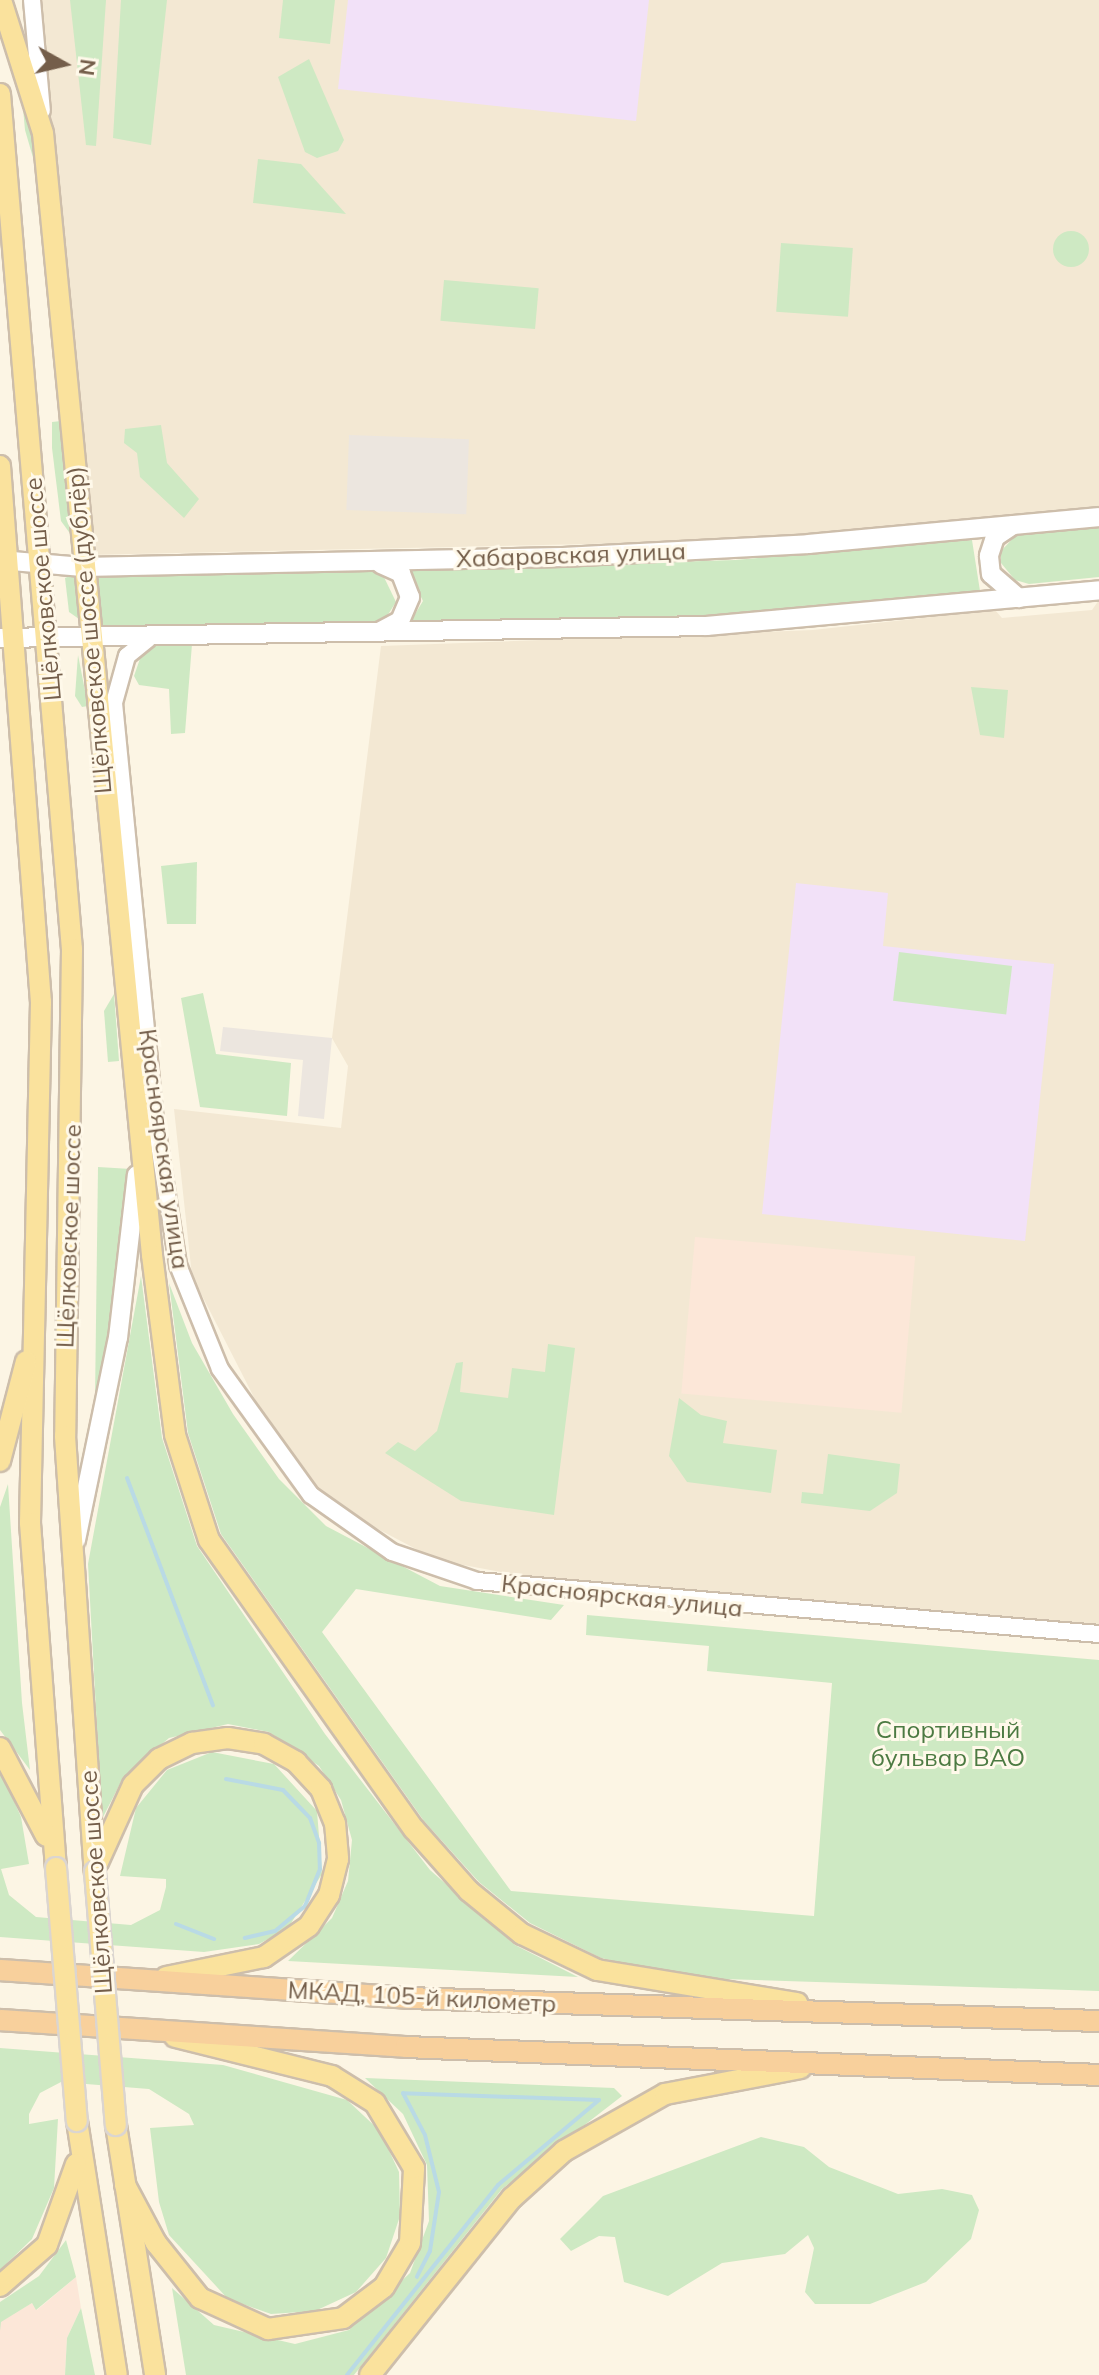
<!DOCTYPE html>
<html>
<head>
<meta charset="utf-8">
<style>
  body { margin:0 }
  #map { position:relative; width:1099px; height:2375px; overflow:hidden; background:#fcf5e4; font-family:Mulish,sans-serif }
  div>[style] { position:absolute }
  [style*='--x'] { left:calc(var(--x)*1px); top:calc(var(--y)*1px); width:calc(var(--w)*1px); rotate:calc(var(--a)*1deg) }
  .residential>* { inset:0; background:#f3e8d3 }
  .commercial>* { inset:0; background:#fce7d8; transform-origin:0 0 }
  .industrial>* { inset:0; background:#ece6df; transform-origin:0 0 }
  .education>* { inset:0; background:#f2e1f8 }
  .green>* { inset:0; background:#cee9c3; transform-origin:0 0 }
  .round { border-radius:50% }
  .stream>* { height:4px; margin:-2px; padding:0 2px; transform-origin:2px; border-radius:2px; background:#b9dae5 }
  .roads { filter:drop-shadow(2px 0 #cdbeab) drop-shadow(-2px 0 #cdbeab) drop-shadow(0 2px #cdbeab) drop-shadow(0 -2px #cdbeab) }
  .tertiary>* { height:16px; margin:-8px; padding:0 8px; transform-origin:8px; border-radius:8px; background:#fff }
  .secondary>* { height:18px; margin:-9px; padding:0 9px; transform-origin:9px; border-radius:9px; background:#fff }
  .primary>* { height:20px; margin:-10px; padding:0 10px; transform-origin:10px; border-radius:10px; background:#fae29d }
  .trunk>* { height:20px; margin:-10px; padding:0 10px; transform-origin:10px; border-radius:10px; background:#f8d09c }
  .bridges { filter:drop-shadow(2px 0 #dbd5d0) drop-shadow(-2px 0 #dbd5d0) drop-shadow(0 2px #dbd5d0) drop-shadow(0 -2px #dbd5d0) }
  .primary-bridge>* { height:20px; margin:-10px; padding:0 10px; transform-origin:10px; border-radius:10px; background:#fae29d }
  span { translate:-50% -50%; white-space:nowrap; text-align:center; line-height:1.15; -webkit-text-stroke:6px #fff9ea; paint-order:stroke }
  .street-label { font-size:24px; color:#745e4a }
  .park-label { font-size:24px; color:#4c7a42 }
  .north { position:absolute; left:24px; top:24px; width:80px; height:80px; -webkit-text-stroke:6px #fff9ea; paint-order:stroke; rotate:98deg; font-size:22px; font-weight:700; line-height:32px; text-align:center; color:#745e4a }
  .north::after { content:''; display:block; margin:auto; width:28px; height:36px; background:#745e4a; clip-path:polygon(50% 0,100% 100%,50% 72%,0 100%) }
</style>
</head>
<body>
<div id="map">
  <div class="residential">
    <div style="clip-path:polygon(39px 0,1099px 0,1099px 507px,722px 541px,86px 555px)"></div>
    <div style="clip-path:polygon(1099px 600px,1099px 1624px,565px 1584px,437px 1560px,353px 1516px,313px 1484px,260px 1409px,192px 1276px,174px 1109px,341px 1128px,348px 1066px,332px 1038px,381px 646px,813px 630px,995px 610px,1002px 618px,1092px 610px)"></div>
  </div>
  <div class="commercial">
    <div style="left:695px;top:1237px;width:221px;height:157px;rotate:5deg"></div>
    <div style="clip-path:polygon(76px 2277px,81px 2308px,67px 2338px,65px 2375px,0 2375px,0 2322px,32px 2303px,37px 2310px)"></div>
  </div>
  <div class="industrial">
    <div style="left:349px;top:435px;width:120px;height:75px;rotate:2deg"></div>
    <div style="clip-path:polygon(223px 1027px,332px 1038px,324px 1119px,298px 1116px,303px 1060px,220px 1051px)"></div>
  </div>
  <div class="education">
    <div style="clip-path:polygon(348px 0,649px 0,636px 121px,338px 89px)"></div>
    <div style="clip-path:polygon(796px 883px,888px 893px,883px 946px,1054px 964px,1025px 1241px,762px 1214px)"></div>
  </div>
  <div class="green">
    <div style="clip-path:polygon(70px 0,106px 0,96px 146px,86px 145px)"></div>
    <div style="clip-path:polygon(121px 0,167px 0,151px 145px,113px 138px)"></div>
    <div style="clip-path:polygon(283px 0,335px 0,330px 44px,279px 38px)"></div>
    <div style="clip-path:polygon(309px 59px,344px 140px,338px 151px,317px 158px,305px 152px,278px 77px)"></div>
    <div style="clip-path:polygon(21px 86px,41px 160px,34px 161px,25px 130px)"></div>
    <div style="clip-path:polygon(258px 159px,301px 164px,346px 214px,253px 203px)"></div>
    <div class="round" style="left:1053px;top:231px;width:36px;height:36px"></div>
    <div style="left:781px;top:243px;width:72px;height:69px;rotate:4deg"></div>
    <div style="left:444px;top:280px;width:95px;height:41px;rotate:5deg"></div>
    <div style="clip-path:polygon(61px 421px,74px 539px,61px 521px,52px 448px,52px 422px)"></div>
    <div style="clip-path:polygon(161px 425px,167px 463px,199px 499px,184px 518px,140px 477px,137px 453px,124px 443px,125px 429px)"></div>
    <div style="clip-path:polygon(1099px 526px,1099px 577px,1029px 584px,1015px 580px,1001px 563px,1001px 551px,1019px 532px)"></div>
    <div style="clip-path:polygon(972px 540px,980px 591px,706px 615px,409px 624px,423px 601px,408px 570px,735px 560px)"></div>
    <div style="clip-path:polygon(381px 571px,396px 602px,382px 624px,98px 631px,94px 577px)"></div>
    <div style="clip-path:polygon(79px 572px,81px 614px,79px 619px,69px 612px,65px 578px)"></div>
    <div style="clip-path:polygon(158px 644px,192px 644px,185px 733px,171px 734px,169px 689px,139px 685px,134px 676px,143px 650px)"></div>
    <div style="clip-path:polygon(78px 655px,88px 706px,82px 707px,75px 696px)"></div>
    <div style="clip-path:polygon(971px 687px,1008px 690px,1004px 738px,980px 735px)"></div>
    <div style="clip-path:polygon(197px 862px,196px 924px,167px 924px,161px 866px)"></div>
    <div style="left:899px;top:952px;width:114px;height:49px;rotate:7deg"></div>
    <div style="clip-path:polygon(203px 993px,216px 1054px,291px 1063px,287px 1116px,200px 1107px,181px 998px)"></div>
    <div style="clip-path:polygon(114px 994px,119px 1061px,108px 1062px,104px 1011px)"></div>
    <div style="clip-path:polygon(98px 1167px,131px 1169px,131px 1211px,95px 1399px)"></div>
    <div style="clip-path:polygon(141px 1276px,162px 1438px,197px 1546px,325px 1734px,430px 1870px,515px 1945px,578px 1977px,288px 1961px,332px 1918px,348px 1881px,352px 1840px,341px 1800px,319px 1766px,269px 1732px,228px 1724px,169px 1738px,123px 1778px,102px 1819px,88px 1564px)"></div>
    <div style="clip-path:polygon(169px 1283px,192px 1343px,233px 1414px,279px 1479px,326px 1526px,440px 1586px,564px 1605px,551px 1620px,356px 1589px,322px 1632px,511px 1891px,814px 1916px,832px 1683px,707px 1671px,709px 1646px,586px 1635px,587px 1615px,1099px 1660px,1099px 1991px,691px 1978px,601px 1958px,530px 1923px,479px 1882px,424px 1821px,221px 1534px,188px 1433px)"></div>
    <div style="clip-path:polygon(548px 1344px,575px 1348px,554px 1515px,461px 1501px,385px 1453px,398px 1442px,415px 1451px,437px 1431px,456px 1363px,463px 1362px,460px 1392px,508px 1398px,512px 1368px,545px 1372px)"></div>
    <div style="clip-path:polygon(679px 1398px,701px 1415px,727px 1421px,723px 1443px,777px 1450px,771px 1493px,687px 1482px,669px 1456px)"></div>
    <div style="clip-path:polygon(828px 1454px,900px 1464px,897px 1493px,870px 1511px,801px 1503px,802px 1492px,823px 1494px)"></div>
    <div style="clip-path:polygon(8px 1484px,22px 1703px,30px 1770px,0 1730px,0 1507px)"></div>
    <div style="clip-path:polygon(212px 1752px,274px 1764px,317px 1811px,322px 1874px,288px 1928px,259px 1944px,204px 1952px,0 1937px,0 1769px,21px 1817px,29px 1864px,1px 1869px,9px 1895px,36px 1917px,131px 1925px,160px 1910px,166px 1887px,166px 1879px,120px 1876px,136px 1808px,167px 1770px)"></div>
    <div style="clip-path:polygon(0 2048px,223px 2065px,347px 2100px,380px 2131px,399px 2172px,400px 2216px,386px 2258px,356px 2292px,315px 2311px,271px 2314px,228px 2299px,169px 2235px,159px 2202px,150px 2128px,194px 2125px,189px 2114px,149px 2089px,61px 2082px,40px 2093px,29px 2114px,29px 2124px,58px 2119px,54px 2188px,32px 2239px,0 2270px)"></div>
    <div style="clip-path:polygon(365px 2078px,614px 2088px,622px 2096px,502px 2189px,354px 2375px,186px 2375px,172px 2288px,214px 2325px,295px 2344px,349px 2330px,410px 2273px,429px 2221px,427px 2165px,403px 2114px)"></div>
    <div style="clip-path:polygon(761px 2137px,804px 2147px,829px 2167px,898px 2194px,942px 2189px,972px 2195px,979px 2210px,971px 2239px,926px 2282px,870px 2304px,815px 2304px,805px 2292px,814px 2248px,808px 2235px,785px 2254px,722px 2263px,668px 2296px,624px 2282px,615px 2237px,599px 2236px,571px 2251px,560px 2239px,603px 2196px)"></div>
    <div style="clip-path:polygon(66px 2240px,76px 2277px,36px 2310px,32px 2303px,1px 2322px,0 2331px,0 2302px,39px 2276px)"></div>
    <div style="clip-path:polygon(81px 2308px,95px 2375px,65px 2375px,67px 2338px)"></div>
  </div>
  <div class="stream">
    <div style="--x:127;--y:1478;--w:243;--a:69.3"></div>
    <div style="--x:226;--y:1779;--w:58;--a:10.9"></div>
    <div style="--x:283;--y:1790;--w:39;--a:46"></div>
    <div style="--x:310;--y:1818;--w:27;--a:70"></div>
    <div style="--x:319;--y:1843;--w:26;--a:88"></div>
    <div style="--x:320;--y:1869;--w:40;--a:112"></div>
    <div style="--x:305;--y:1906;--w:39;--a:140"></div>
    <div style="--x:275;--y:1931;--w:31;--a:167"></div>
    <div style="--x:176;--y:1924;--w:41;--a:21.5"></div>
    <div style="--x:347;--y:2375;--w:243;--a:-51.5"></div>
    <div style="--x:498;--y:2185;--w:132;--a:-40.1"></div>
    <div style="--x:599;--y:2100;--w:196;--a:-178"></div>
    <div style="--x:403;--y:2093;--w:47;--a:62.4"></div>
    <div style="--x:425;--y:2135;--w:59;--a:76.2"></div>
    <div style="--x:439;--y:2192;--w:60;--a:98.7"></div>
    <div style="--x:430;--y:2251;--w:29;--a:117"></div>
  </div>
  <div class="roads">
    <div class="tertiary">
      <div style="--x:32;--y:0;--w:111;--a:84.9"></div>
      <div style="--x:148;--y:639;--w:27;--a:141"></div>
      <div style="--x:127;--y:656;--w:49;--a:105.5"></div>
      <div style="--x:114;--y:703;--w:418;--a:84.4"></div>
      <div style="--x:155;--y:1119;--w:148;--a:81"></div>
      <div style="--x:178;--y:1265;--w:112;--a:68"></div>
      <div style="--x:220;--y:1369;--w:155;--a:54.2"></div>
      <div style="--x:311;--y:1495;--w:99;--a:35.1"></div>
      <div style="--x:392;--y:1552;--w:90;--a:18.8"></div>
      <div style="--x:477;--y:1581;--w:624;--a:4.87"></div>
    </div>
    <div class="secondary">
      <div style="--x:1013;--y:525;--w:22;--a:146"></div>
      <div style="--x:995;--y:537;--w:20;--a:108"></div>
      <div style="--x:989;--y:556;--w:18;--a:84"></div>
      <div style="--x:991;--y:574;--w:37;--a:41"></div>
      <div style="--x:0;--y:560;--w:83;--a:4.8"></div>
      <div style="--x:83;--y:567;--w:480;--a:-1.2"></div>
      <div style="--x:563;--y:557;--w:246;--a:-3"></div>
      <div style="--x:809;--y:544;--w:291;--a:-5.3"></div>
      <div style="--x:379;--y:632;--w:24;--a:-28"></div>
      <div style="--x:400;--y:621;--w:26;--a:-67"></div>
      <div style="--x:410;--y:597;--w:26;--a:-111"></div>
      <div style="--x:401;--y:573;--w:22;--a:-156"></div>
      <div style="--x:0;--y:638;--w:707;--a:-0.97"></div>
      <div style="--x:707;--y:626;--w:394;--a:-5.2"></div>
      <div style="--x:76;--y:1540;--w:206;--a:-78.3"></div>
      <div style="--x:118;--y:1338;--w:164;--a:-83.4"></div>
    </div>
    <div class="primary">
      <div style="--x:1;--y:0;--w:139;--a:72.5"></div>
      <div style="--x:43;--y:133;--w:1127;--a:84.45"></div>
      <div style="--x:152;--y:1255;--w:181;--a:82.7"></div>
      <div style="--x:175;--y:1435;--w:110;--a:72.1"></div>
      <div style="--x:209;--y:1540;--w:354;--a:54.7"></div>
      <div style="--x:414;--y:1829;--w:83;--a:48.4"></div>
      <div style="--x:469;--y:1891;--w:68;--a:39.1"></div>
      <div style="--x:522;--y:1934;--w:83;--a:25.6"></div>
      <div style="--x:597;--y:1970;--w:203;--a:9.4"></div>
      <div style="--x:0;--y:94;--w:858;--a:85.19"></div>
      <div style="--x:72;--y:949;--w:487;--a:90.8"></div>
      <div style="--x:65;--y:1436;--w:437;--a:86.1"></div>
      <div style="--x:0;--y:466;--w:538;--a:85.63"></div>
      <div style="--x:41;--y:1002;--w:521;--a:91.21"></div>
      <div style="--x:30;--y:1523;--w:346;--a:85.7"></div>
      <div style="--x:0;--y:1461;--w:103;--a:-75.4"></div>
      <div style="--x:0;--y:1748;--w:99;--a:62.4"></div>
      <div style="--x:98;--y:1862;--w:85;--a:-65.6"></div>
      <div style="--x:133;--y:1785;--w:37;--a:-45"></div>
      <div style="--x:159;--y:1759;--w:37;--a:-26"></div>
      <div style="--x:192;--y:1743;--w:36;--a:-8"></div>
      <div style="--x:228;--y:1738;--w:36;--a:9"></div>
      <div style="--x:264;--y:1744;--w:37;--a:29"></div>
      <div style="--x:296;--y:1762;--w:37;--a:47"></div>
      <div style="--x:321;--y:1789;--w:37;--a:68"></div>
      <div style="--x:335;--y:1823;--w:36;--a:85"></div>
      <div style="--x:338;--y:1859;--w:37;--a:104"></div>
      <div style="--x:329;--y:1895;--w:37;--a:123"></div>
      <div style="--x:309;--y:1926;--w:55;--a:145.4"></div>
      <div style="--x:264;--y:1957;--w:100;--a:168.5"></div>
      <div style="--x:77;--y:2121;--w:257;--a:81.1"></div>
      <div style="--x:116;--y:2125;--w:253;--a:81.1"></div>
      <div style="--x:125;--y:2185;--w:66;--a:61.9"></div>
      <div style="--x:156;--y:2243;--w:70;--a:51.3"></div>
      <div style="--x:200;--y:2298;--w:75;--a:24.5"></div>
      <div style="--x:268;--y:2329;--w:76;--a:-8.3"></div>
      <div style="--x:343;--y:2318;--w:51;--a:-37.1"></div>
      <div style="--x:384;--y:2287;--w:51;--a:-59.4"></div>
      <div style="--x:410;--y:2243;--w:75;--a:-86.9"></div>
      <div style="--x:414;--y:2168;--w:76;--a:-121"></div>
      <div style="--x:375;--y:2103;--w:51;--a:-147.9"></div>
      <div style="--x:332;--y:2076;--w:162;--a:-166"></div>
      <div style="--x:0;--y:2286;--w:62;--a:-41.1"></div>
      <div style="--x:47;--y:2245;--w:86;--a:-70.3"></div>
      <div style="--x:370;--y:2375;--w:227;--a:-51.3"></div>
      <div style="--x:512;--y:2198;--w:70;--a:-42.1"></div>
      <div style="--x:564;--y:2151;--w:116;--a:-29.4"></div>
      <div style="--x:665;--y:2094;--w:138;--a:-10.8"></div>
    </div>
    <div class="trunk">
      <div style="--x:0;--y:1970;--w:409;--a:3.9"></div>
      <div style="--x:408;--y:1998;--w:691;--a:1.91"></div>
      <div style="--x:0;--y:2020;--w:407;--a:3.8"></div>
      <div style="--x:406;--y:2047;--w:694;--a:2.31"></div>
    </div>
  </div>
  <div class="bridges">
    <div class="primary-bridge">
      <div style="--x:56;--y:1868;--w:254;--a:85.3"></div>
      <div style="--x:95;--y:1872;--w:254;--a:85.3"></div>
    </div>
  </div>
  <div class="street-label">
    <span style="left:571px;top:555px;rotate:-2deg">Хабаровская улица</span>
    <span style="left:43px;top:589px;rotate:-95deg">Щёлковское шоссе</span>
    <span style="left:89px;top:630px;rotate:-95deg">Щёлковское шоссе (дублёр)</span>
    <span style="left:164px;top:1149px;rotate:82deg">Красноярская улица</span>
    <span style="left:69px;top:1236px;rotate:-88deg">Щёлковское шоссе</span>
    <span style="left:622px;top:1596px;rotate:6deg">Красноярская улица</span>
    <span style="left:96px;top:1882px;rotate:-94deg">Щёлковское шоссе</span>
    <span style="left:422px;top:1997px;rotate:3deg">МКАД, 105-й километр</span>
  </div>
  <div class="park-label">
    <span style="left:948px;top:1744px">Спортивный<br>бульвар ВАО</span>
  </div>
  <div class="north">N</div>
</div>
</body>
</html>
